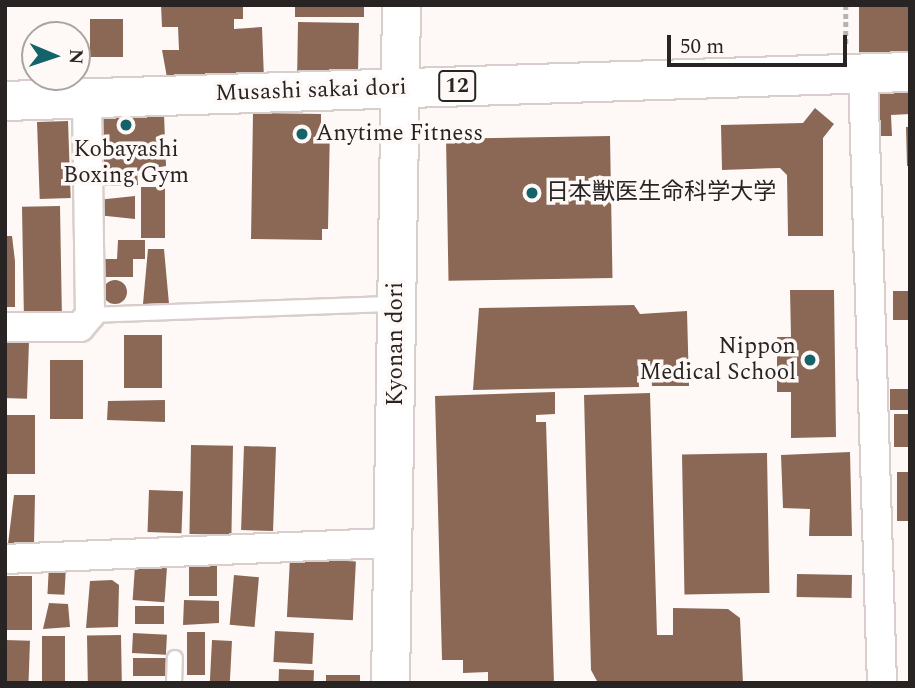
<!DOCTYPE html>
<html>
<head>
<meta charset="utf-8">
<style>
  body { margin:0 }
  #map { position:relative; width:915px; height:688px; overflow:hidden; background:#fef9f7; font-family:Spectral,"Noto Sans JP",serif }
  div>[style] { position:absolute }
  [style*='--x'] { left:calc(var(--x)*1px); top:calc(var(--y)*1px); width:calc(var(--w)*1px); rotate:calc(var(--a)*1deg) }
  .building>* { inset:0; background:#8b6856; transform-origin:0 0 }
  .round { border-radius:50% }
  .path>* { height:4.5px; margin-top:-2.25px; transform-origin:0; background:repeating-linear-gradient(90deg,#b7b3b1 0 5px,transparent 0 8.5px) }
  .roads { filter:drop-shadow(2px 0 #d8cfcc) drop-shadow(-2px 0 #d8cfcc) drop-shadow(0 2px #d8cfcc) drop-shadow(0 -2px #d8cfcc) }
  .service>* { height:14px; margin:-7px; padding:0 7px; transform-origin:7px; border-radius:7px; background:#fff }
  .minor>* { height:28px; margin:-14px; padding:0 14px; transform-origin:14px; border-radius:14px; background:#fff }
  .tertiary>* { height:37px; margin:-18.5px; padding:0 18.5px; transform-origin:18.5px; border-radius:18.5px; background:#fff }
  .primary>* { height:38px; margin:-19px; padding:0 19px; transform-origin:19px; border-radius:19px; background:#fff }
  .dots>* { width:19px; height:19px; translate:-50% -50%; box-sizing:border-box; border:4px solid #fef9f7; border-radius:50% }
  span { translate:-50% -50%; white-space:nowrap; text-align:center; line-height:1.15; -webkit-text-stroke:7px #fef9f7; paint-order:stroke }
  .shield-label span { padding:2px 5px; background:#fef9f7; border:2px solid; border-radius:5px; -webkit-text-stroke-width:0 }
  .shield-label { font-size:21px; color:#272423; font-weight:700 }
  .street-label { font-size:23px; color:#272423 }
  .poi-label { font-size:23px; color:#272423 }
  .left { translate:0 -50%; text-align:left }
  .right { translate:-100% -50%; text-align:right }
  .frame { position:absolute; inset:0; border:7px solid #272423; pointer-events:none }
  .north { position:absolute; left:21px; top:21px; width:70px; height:70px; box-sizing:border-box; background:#fef9f7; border:2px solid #a8a4a2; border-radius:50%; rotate:92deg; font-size:19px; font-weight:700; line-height:28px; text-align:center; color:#272423 }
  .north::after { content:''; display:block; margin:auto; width:24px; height:32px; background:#14636a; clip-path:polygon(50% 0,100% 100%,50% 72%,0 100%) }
  .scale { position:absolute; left:667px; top:35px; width:180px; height:32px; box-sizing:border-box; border:4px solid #272423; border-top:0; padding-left:9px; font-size:21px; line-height:24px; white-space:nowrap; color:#272423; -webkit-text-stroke:5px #fef9f7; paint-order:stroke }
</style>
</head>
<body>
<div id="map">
  <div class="building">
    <div style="clip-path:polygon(161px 5px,243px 5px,243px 19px,234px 19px,234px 29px,262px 27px,264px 79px,168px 83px,162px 50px,179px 50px,178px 27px,162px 27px)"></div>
    <div style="left:295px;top:5px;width:69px;height:12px"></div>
    <div style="left:859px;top:5px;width:51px;height:57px"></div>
    <div style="left:90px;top:19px;width:33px;height:38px"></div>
    <div style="clip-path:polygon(298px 22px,359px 23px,358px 72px,297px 83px)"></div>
    <div style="clip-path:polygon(910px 85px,910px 114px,891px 115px,892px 136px,872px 136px,870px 87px)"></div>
    <div style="clip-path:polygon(815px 108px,834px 124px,823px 138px,823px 236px,788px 236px,787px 175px,780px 168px,722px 170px,721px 125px,803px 123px)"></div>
    <div style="clip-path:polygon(253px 113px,321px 114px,321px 126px,330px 126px,328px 229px,322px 229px,322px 240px,251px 239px)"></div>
    <div style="clip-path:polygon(164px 114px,166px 166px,137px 171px,138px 185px,96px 186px,94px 116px)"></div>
    <div style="left:68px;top:121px;width:77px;height:31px;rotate:88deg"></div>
    <div style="clip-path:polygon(906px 127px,910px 127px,910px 166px,907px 166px)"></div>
    <div style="left:610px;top:136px;width:142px;height:164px;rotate:89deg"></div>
    <div style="left:141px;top:187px;width:24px;height:51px"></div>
    <div style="clip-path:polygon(135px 196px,135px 219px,97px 215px,97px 200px)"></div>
    <div style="left:60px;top:206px;width:106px;height:38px;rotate:89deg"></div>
    <div style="clip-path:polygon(5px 236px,12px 236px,15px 261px,15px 307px,5px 307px)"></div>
    <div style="clip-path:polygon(118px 240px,145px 240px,145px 259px,133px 259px,133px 277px,105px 277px,105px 259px,117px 259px)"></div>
    <div style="clip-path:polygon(148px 249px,164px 249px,169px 304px,143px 304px)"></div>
    <div class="round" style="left:103px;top:280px;width:24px;height:24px"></div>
    <div style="clip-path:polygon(790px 290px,834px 290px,836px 437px,791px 438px,791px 392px,777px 392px,777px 337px,791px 337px)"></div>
    <div style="left:893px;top:291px;width:17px;height:29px"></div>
    <div style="clip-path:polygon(634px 305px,640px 314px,687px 311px,689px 386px,652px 386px,650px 361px,638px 361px,639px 387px,473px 390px,479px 308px)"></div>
    <div style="left:124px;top:335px;width:38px;height:53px"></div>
    <div style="left:5px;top:341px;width:24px;height:57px;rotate:2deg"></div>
    <div style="left:50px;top:360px;width:33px;height:59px"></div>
    <div style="left:890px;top:389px;width:20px;height:21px"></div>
    <div style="clip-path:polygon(555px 392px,555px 414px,536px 415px,536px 422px,546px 422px,554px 683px,488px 683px,488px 672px,463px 673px,463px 660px,442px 660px,435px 396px)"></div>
    <div style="clip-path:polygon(650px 393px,657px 635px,673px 635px,673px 608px,728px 609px,740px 618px,743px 683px,598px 683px,591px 670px,584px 395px)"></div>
    <div style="clip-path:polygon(165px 400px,165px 422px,107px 420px,108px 401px)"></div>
    <div style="left:894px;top:414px;width:16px;height:33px"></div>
    <div style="left:5px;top:415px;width:30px;height:59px"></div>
    <div style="left:191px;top:445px;width:42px;height:89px;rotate:1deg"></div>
    <div style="left:244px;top:446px;width:32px;height:84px;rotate:2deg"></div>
    <div style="clip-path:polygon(850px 452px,852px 536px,809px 536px,810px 509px,783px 508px,781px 455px)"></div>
    <div style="left:767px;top:453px;width:140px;height:85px;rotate:89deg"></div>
    <div style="left:897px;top:472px;width:13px;height:49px"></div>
    <div style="left:149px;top:490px;width:34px;height:42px;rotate:2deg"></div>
    <div style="clip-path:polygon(14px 495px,35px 495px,34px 544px,8px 544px)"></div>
    <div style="left:290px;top:558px;width:66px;height:59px;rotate:3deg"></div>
    <div style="left:189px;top:560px;width:28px;height:36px"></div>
    <div style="left:49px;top:565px;width:17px;height:29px;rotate:3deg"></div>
    <div style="left:135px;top:566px;width:32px;height:34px;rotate:4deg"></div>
    <div style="left:797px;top:574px;width:55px;height:23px;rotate:1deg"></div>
    <div style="left:234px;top:575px;width:25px;height:50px;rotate:5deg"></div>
    <div style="left:7px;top:576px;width:25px;height:54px"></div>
    <div style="clip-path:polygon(112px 580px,119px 585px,118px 627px,86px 628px,90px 581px)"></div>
    <div style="clip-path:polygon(184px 600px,219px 601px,219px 623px,183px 625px)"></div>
    <div style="clip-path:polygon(49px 603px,68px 604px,70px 627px,43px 629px)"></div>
    <div style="left:135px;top:606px;width:29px;height:18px"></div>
    <div style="left:275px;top:631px;width:39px;height:31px;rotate:3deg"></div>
    <div style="left:187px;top:632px;width:18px;height:43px"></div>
    <div style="left:133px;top:633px;width:34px;height:20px;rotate:3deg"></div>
    <div style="left:121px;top:635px;width:48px;height:34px;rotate:89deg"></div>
    <div style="left:42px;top:636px;width:23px;height:47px"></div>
    <div style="left:5px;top:640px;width:25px;height:43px;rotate:2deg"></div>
    <div style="left:232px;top:641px;width:42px;height:20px;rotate:93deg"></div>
    <div style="left:133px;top:658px;width:33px;height:18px"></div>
    <div style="left:279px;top:669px;width:35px;height:14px;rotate:2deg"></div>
    <div style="left:326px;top:675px;width:34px;height:8px"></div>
  </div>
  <div class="path">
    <div style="--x:846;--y:5;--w:41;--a:90"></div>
  </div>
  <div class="roads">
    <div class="service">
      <div style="--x:90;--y:315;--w:306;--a:-2.1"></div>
      <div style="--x:174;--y:683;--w:25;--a:-88"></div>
    </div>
    <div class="minor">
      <div style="--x:863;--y:73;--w:610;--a:88.22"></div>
      <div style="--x:5;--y:327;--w:75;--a:0"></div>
      <div style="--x:80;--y:327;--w:16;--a:-50"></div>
      <div style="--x:90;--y:315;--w:216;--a:-90.8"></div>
      <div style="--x:5;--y:559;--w:389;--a:-2.4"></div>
    </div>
    <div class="tertiary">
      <div style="--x:390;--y:683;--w:678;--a:-89.07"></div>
    </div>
    <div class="primary">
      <div style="--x:5;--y:101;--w:905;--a:-1.84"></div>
    </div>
  </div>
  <div class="dots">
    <div style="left:126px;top:125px;background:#14636a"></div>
    <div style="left:302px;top:134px;background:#14636a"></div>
    <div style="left:532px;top:193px;background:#14636a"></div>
    <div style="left:810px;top:360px;background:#14636a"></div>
  </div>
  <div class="shield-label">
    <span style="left:457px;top:86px">12</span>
  </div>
  <div class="street-label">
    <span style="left:311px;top:91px;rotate:-2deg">Musashi sakai dori</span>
    <span style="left:396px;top:344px;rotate:-90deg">Kyonan dori</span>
  </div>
  <div class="poi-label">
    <span class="left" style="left:316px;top:134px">Anytime Fitness</span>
    <span style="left:126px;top:163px">Kobayashi<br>Boxing Gym</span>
    <span class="left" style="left:546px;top:193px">日本獣医生命科学大学</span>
    <span class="right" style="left:796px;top:360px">Nippon<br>Medical School</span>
  </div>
  <div class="frame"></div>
  <div class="north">N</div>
  <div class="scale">50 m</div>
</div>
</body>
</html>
